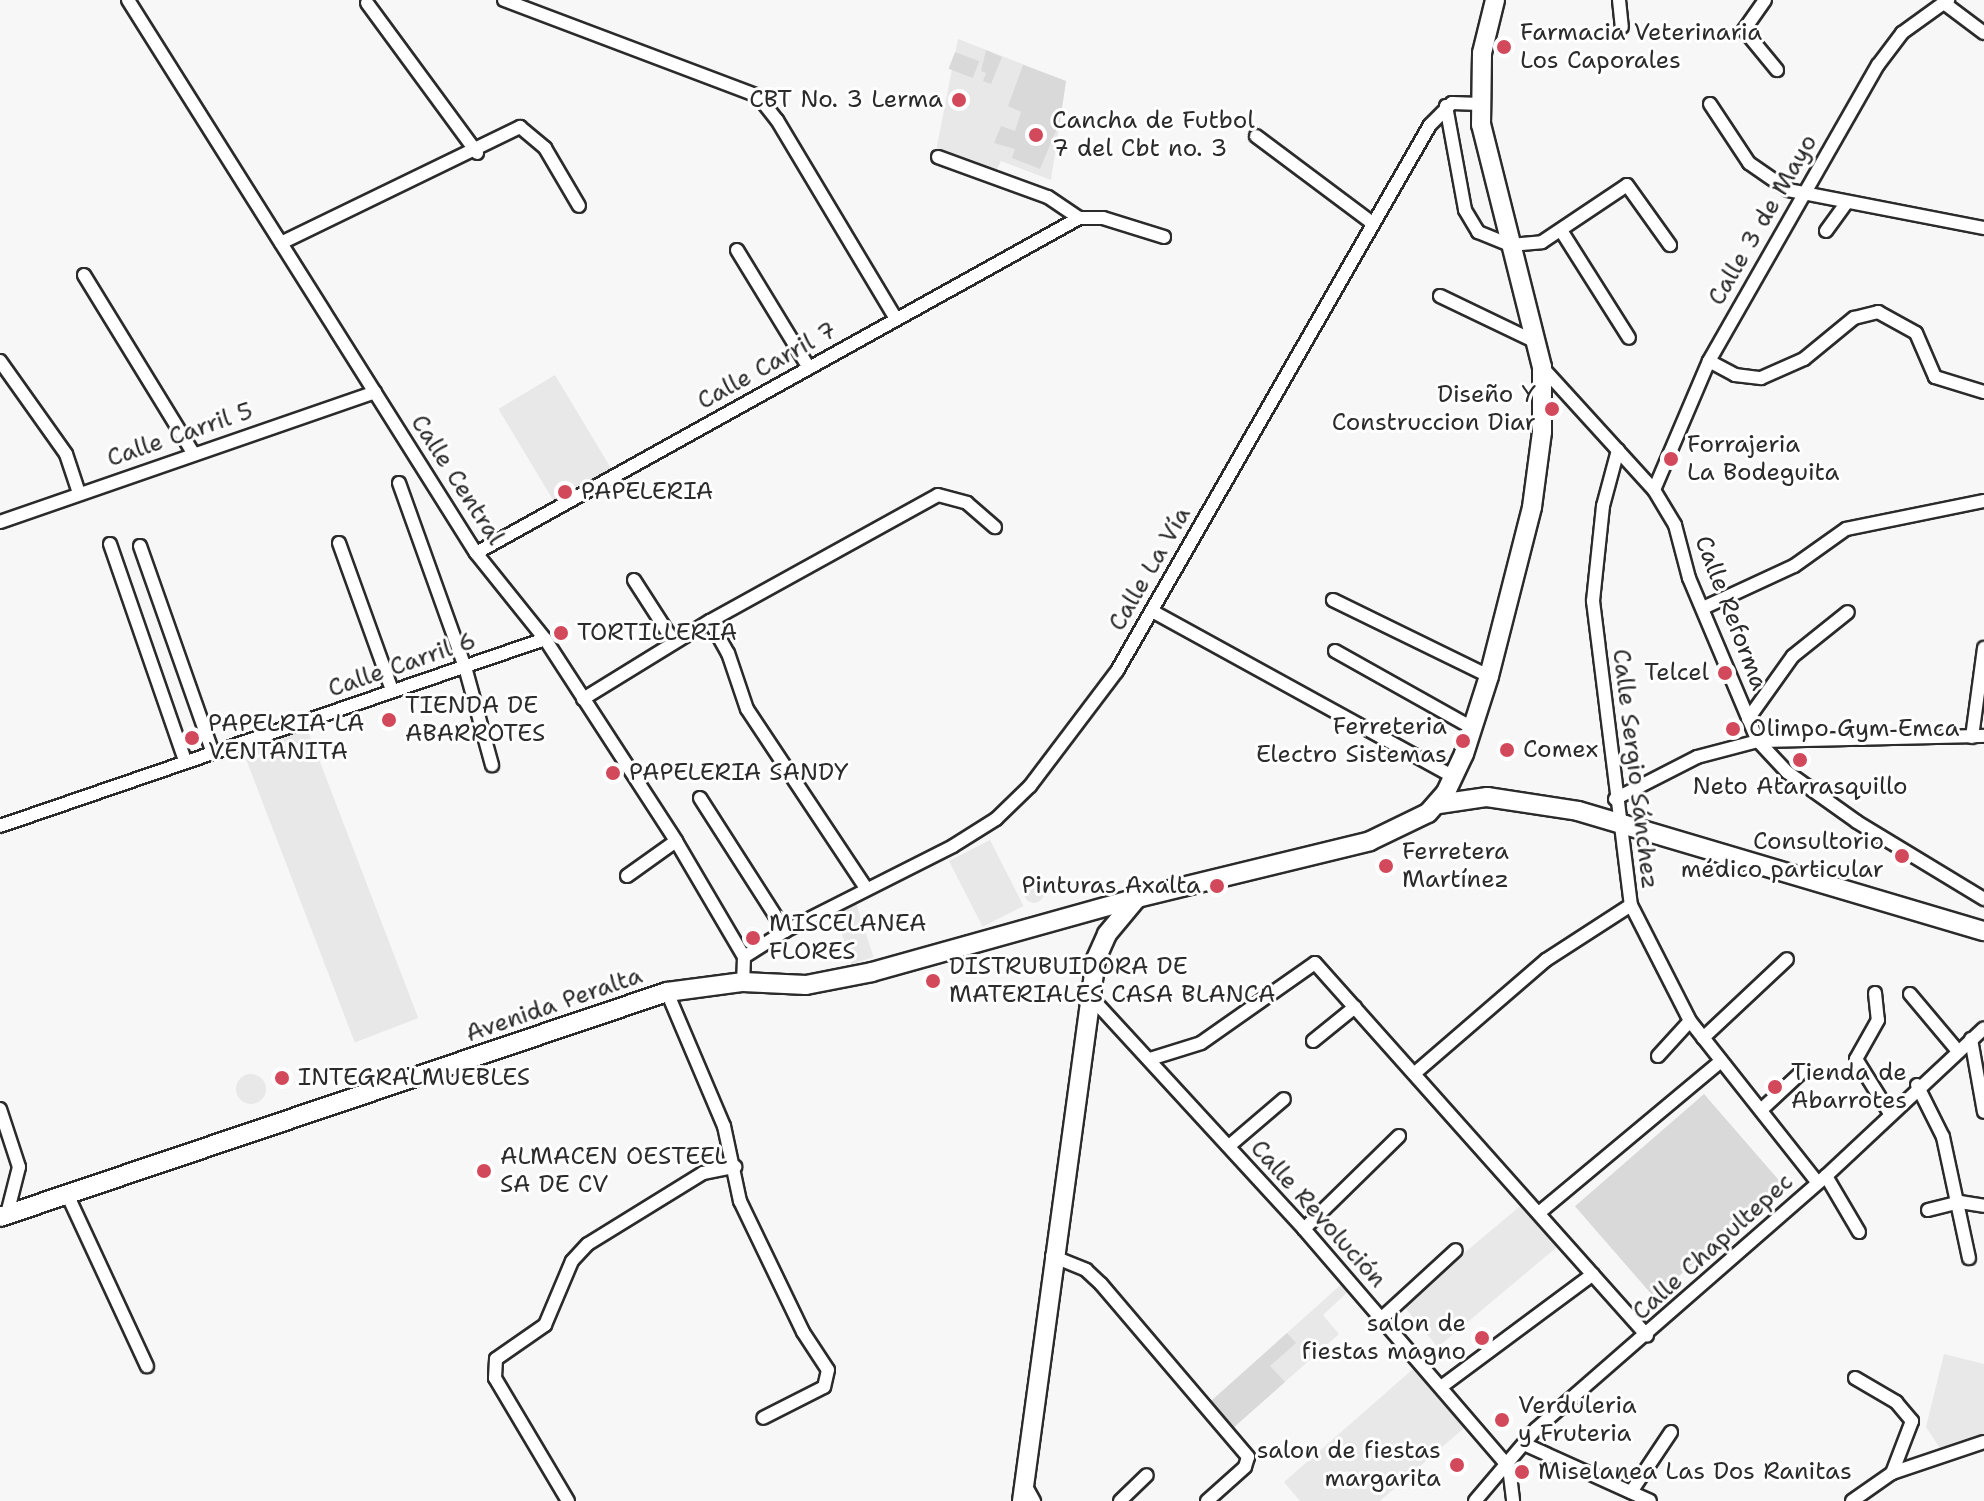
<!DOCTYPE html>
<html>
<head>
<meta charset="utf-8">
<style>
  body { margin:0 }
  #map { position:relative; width:1984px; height:1501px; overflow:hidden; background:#f7f7f7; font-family:"Shantell Sans",sans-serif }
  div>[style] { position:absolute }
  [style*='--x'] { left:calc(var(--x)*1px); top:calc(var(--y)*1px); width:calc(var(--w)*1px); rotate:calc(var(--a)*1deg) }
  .built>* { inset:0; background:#e8e8e8; transform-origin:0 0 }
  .round { border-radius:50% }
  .green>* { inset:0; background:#d9d9d9; transform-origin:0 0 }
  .roads { filter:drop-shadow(2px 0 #2b2b2b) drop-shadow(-2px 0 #2b2b2b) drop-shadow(0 2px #2b2b2b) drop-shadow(0 -2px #2b2b2b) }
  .street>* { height:12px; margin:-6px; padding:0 6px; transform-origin:6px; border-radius:6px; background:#fff }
  .secondary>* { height:18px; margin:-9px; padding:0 9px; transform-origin:9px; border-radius:9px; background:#fff }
  .dots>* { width:22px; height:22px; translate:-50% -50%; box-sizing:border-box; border:4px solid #fff; border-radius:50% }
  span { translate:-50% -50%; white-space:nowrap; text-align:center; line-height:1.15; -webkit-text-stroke:6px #fff; paint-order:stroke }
  .poi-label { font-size:24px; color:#2b2b2b }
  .left { translate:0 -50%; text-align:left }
  .right { translate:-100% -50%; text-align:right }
  .street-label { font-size:24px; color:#2b2b2b }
</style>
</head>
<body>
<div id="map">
  <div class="built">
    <div style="clip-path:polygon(958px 39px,1066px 81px,1051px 180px,1001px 161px,995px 173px,936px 151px)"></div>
    <div style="left:555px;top:375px;width:109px;height:66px;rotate:59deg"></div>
    <div style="left:305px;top:723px;width:316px;height:68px;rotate:69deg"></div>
    <div style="left:990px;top:840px;width:74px;height:46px;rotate:63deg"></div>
    <div class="round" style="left:1024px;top:883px;width:20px;height:20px"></div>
    <div style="left:855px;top:900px;width:60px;height:23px;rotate:72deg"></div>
    <div class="round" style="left:236px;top:1074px;width:30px;height:30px"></div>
    <div style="left:1525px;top:1202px;width:55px;height:160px;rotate:50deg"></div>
    <div style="clip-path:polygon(1346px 1280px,1353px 1287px,1323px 1315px,1339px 1334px,1233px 1428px,1210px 1402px)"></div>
    <div style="clip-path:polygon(1944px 1354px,1984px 1364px,1984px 1434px,1941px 1450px,1926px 1427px)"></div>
    <div style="clip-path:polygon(1413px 1369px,1464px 1428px,1380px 1501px,1300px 1501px,1284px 1482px)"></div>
  </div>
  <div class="green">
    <div style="clip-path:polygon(986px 50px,1002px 57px,991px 84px,983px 81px,986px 73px,981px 71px)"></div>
    <div style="left:955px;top:52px;width:26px;height:18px;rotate:21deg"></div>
    <div style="clip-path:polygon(1023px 65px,1066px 81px,1060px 121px,1040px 169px,1012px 158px,1015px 149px,994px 143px,1001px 126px,1015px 131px,1021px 112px,1008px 106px)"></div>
    <div style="left:1704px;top:1094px;width:121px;height:171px;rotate:49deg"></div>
    <div style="clip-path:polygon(1287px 1333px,1296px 1343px,1270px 1366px,1285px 1382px,1233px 1428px,1210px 1402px)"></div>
  </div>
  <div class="roads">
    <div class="street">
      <div style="--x:128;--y:0;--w:653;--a:57.82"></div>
      <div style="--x:476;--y:553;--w:110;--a:51.3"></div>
      <div style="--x:545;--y:639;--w:241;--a:57"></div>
      <div style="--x:676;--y:841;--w:134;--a:59.6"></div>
      <div style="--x:744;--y:957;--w:25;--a:92"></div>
      <div style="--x:504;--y:0;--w:272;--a:20.7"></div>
      <div style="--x:758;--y:96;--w:31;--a:52"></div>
      <div style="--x:777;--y:120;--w:232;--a:59.1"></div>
      <div style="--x:1619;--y:0;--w:27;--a:84"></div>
      <div style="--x:1765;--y:0;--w:37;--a:125"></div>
      <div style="--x:1744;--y:30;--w:52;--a:50.5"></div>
      <div style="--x:367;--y:3;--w:186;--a:53.7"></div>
      <div style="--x:1944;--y:3;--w:50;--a:36.9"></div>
      <div style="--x:1710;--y:104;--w:71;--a:56.5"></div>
      <div style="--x:1749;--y:163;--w:47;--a:34.7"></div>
      <div style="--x:1788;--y:190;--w:200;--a:11"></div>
      <div style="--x:1446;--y:106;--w:106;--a:79.6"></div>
      <div style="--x:1465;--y:210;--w:26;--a:59"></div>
      <div style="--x:1478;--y:232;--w:35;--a:22"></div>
      <div style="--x:1510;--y:245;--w:32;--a:-5"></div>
      <div style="--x:1542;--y:242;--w:102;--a:-33.8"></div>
      <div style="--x:1627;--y:185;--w:74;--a:54.4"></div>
      <div style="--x:1256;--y:136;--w:144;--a:36.8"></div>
      <div style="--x:938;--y:157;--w:117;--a:20"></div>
      <div style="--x:1048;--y:197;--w:37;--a:34"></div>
      <div style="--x:1079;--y:218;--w:24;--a:0"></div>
      <div style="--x:1103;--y:218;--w:64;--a:17.3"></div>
      <div style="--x:1826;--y:231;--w:34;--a:-54"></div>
      <div style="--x:1562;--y:232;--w:125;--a:57.7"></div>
      <div style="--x:281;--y:243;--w:266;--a:-25.9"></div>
      <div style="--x:520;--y:127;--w:33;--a:40"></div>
      <div style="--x:545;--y:148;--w:67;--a:59.6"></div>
      <div style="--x:737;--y:250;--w:138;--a:58.6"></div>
      <div style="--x:84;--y:275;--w:209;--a:58.5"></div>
      <div style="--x:1440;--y:296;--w:106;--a:25.6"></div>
      <div style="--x:0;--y:361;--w:114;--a:54.6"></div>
      <div style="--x:66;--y:454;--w:41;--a:71.6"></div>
      <div style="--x:1709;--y:361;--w:30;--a:28"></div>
      <div style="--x:1735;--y:375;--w:26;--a:7"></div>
      <div style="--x:1761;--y:378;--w:47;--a:-23.8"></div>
      <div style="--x:1804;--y:359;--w:65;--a:-39.4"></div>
      <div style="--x:1854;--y:318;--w:25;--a:-14"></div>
      <div style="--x:1878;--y:312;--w:43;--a:28.9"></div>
      <div style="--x:1916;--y:333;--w:48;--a:66.6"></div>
      <div style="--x:1935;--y:377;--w:51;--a:17"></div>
      <div style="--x:1542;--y:367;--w:166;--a:47.7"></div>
      <div style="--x:1654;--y:490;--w:41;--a:59"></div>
      <div style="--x:1675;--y:525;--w:55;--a:75.2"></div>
      <div style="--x:1689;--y:578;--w:177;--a:67.1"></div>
      <div style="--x:1758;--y:741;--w:42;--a:46.9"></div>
      <div style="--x:1787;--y:772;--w:86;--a:35.5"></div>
      <div style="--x:1857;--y:822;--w:149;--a:31.2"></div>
      <div style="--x:1618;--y:450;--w:58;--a:105"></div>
      <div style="--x:1603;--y:506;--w:96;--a:96"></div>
      <div style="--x:1593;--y:601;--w:306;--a:82.9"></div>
      <div style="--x:1631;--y:905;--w:130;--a:63"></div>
      <div style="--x:1690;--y:1021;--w:205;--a:51.7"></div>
      <div style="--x:399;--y:483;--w:195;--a:70.3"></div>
      <div style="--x:465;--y:667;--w:102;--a:74.6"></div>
      <div style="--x:1654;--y:490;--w:140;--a:-66.9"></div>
      <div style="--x:1709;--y:361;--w:341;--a:-60.3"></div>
      <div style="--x:1878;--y:65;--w:40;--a:-53"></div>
      <div style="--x:1902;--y:33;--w:57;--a:-35.7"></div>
      <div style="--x:0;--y:522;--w:397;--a:-19.1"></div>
      <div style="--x:339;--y:543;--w:156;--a:70.2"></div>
      <div style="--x:110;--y:544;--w:230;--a:70.9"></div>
      <div style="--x:140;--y:546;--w:219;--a:70.6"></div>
      <div style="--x:476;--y:553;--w:690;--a:-29.05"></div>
      <div style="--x:634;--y:580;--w:74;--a:57.2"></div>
      <div style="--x:1333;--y:600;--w:174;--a:26"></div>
      <div style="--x:1703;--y:608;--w:100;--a:-24.8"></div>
      <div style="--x:1794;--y:566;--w:64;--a:-35.4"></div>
      <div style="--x:1846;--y:529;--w:141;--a:-11.5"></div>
      <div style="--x:1152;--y:611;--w:345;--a:28.8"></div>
      <div style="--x:710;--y:621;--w:37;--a:61"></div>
      <div style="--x:728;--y:653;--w:59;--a:71.3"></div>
      <div style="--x:747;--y:709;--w:215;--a:56.4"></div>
      <div style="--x:1335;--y:651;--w:157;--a:29.3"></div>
      <div style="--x:583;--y:699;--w:149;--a:-31.6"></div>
      <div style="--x:710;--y:621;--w:260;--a:-28.9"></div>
      <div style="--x:938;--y:495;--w:30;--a:15"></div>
      <div style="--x:967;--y:503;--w:37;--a:41"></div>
      <div style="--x:1748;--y:719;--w:77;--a:-54.5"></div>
      <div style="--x:1793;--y:656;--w:70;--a:-38.7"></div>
      <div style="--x:1972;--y:737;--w:90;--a:-82.3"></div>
      <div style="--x:700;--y:798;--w:158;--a:57.4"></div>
      <div style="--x:1615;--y:799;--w:92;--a:-27.1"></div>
      <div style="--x:1697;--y:757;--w:63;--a:-14.7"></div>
      <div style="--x:1758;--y:741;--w:226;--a:-1.3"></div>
      <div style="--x:0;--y:826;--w:576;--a:-18.94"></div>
      <div style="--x:627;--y:876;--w:60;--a:-35.5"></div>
      <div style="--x:744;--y:957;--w:49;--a:-32.4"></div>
      <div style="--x:785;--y:931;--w:188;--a:-26.8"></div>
      <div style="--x:953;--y:846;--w:51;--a:-32.1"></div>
      <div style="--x:996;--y:819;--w:47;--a:-44.1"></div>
      <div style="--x:1030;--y:786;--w:144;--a:-52.9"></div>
      <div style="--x:1117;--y:671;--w:629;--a:-60.18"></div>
      <div style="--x:1430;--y:125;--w:31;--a:-45"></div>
      <div style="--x:1452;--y:103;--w:28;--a:2"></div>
      <div style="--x:667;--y:992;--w:146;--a:67"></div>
      <div style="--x:724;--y:1126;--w:77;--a:78"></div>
      <div style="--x:740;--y:1201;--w:145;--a:64.3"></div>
      <div style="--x:803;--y:1332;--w:45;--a:56.7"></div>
      <div style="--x:828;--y:1370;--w:17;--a:103"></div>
      <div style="--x:824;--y:1387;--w:68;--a:153.1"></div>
      <div style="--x:1875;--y:993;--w:27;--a:84"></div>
      <div style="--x:1878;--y:1020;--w:45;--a:119.4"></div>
      <div style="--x:1856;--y:1059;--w:62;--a:58.1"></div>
      <div style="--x:1910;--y:994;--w:73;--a:50"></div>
      <div style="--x:1089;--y:995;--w:318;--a:47.4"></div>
      <div style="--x:1304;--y:1229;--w:314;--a:49.3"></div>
      <div style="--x:1509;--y:1467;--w:34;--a:83"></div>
      <div style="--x:1703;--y:1038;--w:115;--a:-43.2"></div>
      <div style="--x:1971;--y:1039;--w:74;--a:79.9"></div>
      <div style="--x:1313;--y:1041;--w:54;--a:-39"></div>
      <div style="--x:1658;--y:1056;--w:47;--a:-47.6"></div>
      <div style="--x:1150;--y:1059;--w:53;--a:-17.4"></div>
      <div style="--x:1201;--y:1043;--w:139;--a:-35.1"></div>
      <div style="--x:1315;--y:963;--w:499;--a:48.3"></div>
      <div style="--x:1415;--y:1073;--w:173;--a:-40.8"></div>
      <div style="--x:1546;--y:960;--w:101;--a:-32.9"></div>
      <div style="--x:1917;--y:1085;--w:58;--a:63.4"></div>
      <div style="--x:1943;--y:1137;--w:124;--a:77.9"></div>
      <div style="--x:0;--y:1109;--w:61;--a:71.9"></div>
      <div style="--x:19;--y:1167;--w:49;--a:104.3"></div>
      <div style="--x:1761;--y:1110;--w:60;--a:-43"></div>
      <div style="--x:1229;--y:1146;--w:72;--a:-40.5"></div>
      <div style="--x:1826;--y:1176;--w:65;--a:59.5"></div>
      <div style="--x:67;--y:1194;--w:190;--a:65.1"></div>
      <div style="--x:1928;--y:1210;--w:33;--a:-14"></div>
      <div style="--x:1960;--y:1202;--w:24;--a:9"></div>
      <div style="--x:1540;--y:1212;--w:234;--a:-39.8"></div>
      <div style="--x:1304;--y:1229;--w:133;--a:-44.4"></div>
      <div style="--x:1052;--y:1256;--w:37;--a:22"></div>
      <div style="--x:1086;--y:1270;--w:21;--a:43"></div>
      <div style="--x:1101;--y:1284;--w:227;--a:49.6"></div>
      <div style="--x:1248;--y:1457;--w:10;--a:107"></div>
      <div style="--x:1245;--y:1467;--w:51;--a:138.2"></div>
      <div style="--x:1382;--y:1318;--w:100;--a:-42.6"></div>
      <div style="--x:1855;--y:1378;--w:48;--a:30.3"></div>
      <div style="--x:1896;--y:1402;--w:25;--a:50"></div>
      <div style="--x:1912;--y:1421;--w:56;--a:111"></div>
      <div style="--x:1441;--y:1387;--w:189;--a:-36.6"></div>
      <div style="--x:1524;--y:1444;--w:138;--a:24.3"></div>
      <div style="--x:1024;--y:1483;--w:21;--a:61"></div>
      <div style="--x:1631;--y:1492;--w:72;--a:-56.3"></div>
      <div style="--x:568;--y:1501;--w:143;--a:-120.7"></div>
      <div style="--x:495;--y:1378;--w:19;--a:-87"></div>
      <div style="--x:496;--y:1359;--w:60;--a:-34.8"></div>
      <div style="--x:545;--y:1325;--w:69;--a:-67.1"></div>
      <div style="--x:572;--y:1261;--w:23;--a:-47"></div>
      <div style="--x:588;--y:1244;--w:135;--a:-31.7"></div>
      <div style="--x:703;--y:1173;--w:33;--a:-11"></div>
      <div style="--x:1120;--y:1501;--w:37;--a:-44"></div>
      <div style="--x:1475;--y:1501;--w:94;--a:-49.7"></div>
      <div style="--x:1536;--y:1429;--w:385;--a:-41.1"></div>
      <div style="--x:1826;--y:1176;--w:216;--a:-43.1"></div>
      <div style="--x:1852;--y:1501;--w:49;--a:-35"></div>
      <div style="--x:1892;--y:1473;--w:97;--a:-18.6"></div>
    </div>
    <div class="secondary">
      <div style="--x:1439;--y:804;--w:49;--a:-8.3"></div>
      <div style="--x:1487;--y:797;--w:92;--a:8.7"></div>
      <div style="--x:1578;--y:811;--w:423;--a:16.5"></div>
      <div style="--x:0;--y:1217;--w:704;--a:-18.64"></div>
      <div style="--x:667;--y:992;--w:77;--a:-7.5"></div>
      <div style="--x:743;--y:982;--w:63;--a:2.7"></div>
      <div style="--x:806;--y:985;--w:67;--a:-11.1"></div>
      <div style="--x:872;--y:972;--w:275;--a:-15.6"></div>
      <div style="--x:1137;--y:898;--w:240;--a:-13.7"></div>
      <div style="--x:1370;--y:841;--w:64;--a:-25.8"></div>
      <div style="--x:1428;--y:813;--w:28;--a:-49"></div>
      <div style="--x:1446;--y:792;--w:42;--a:-64.7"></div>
      <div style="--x:1464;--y:754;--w:82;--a:-72.2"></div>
      <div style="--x:1489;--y:676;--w:174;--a:-75.7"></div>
      <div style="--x:1532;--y:507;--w:76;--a:-82.4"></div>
      <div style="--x:1542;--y:432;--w:65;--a:-90"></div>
      <div style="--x:1542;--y:367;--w:250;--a:-104.1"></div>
      <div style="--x:1481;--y:125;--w:72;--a:-89.2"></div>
      <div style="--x:1482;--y:53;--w:55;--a:-76.2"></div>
      <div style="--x:1022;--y:1501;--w:547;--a:-82.23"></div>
      <div style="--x:1096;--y:959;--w:27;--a:-66"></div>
      <div style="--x:1107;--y:934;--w:47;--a:-50.2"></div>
    </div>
  </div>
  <div class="dots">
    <div style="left:1504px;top:47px;background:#d1495b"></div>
    <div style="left:959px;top:100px;background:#d1495b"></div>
    <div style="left:1036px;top:135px;background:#d1495b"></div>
    <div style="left:1552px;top:409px;background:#d1495b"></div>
    <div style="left:1671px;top:459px;background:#d1495b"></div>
    <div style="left:565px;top:492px;background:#d1495b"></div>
    <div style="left:561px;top:633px;background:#d1495b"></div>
    <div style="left:1725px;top:673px;background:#d1495b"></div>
    <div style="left:389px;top:720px;background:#d1495b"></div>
    <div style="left:1733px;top:729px;background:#d1495b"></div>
    <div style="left:192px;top:738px;background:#d1495b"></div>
    <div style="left:1463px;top:741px;background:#d1495b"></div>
    <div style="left:1507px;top:750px;background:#d1495b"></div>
    <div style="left:1800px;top:760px;background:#d1495b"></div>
    <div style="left:613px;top:773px;background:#d1495b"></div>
    <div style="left:1902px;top:856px;background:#d1495b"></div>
    <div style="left:1386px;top:866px;background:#d1495b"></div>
    <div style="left:1217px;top:886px;background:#d1495b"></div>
    <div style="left:753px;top:938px;background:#d1495b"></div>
    <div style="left:933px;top:981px;background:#d1495b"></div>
    <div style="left:282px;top:1078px;background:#d1495b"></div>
    <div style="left:1775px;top:1087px;background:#d1495b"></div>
    <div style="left:484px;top:1171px;background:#d1495b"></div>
    <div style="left:1482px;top:1338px;background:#d1495b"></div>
    <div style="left:1502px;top:1420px;background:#d1495b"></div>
    <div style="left:1457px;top:1465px;background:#d1495b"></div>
    <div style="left:1522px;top:1472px;background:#d1495b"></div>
  </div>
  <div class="poi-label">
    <span class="left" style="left:1520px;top:47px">Farmacia Veterinaria<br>Los Caporales</span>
    <span class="right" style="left:943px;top:100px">CBT No. 3 Lerma</span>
    <span class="left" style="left:1052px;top:135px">Cancha de Futbol<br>7 del Cbt no. 3</span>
    <span class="right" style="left:1536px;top:409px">Diseño Y<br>Construccion Diar</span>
    <span class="left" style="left:1687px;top:459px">Forrajeria<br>La Bodeguita</span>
    <span class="left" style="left:581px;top:492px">PAPELERIA</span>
    <span class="left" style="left:577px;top:633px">TORTILLERIA</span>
    <span class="right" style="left:1709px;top:673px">Telcel</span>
    <span class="left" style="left:405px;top:720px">TIENDA DE<br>ABARROTES</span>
    <span class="left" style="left:208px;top:738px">PAPELRIA LA<br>VENTANITA</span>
    <span class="right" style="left:1447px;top:741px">Ferreteria<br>Electro Sistemas</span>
    <span class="left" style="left:1749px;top:729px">Olimpo Gym Emca</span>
    <span class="left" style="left:1523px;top:750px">Comex</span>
    <span class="left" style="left:629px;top:773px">PAPELERIA SANDY</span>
    <span style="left:1800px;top:787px">Neto Atarrasquillo</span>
    <span class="right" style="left:1884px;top:856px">Consultorio<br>médico particular</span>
    <span class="left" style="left:1402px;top:866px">Ferretera<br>Martínez</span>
    <span class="right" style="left:1201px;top:886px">Pinturas Axalta</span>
    <span class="left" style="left:769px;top:938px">MISCELANEA<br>FLORES</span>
    <span class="left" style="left:949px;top:981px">DISTRUBUIDORA DE<br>MATERIALES CASA BLANCA</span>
    <span class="left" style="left:1791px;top:1087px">Tienda de<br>Abarrotes</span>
    <span class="left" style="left:298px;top:1078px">INTEGRALMUEBLES</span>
    <span class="left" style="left:500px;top:1171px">ALMACEN OESTEEL<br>SA DE CV</span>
    <span class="right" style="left:1466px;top:1338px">salon de<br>fiestas magno</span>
    <span class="left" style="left:1518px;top:1420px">Verduleria<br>y Fruteria</span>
    <span class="right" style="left:1441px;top:1465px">salon de fiestas<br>margarita</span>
    <span class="left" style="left:1538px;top:1472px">Miselanea Las Dos Ranitas</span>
  </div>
  <div class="street-label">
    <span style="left:1763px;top:220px;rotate:-60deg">Calle 3 de Mayo</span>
    <span style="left:767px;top:366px;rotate:-29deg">Calle Carril 7</span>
    <span style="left:180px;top:435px;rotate:-19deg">Calle Carril 5</span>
    <span style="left:457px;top:480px;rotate:57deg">Calle Central</span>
    <span style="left:1150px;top:569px;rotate:-60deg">Calle La Vía</span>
    <span style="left:1731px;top:613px;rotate:69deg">Calle Reforma</span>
    <span style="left:402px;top:665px;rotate:-19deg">Calle Carril 6</span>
    <span style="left:1635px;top:769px;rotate:83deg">Calle Sergio Sánchez</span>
    <span style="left:554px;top:1005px;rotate:-19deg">Avenida Peralta</span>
    <span style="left:1318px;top:1214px;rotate:48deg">Calle Revolución</span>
    <span style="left:1713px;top:1247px;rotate:-42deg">Calle Chapultepec</span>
  </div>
</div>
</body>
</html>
